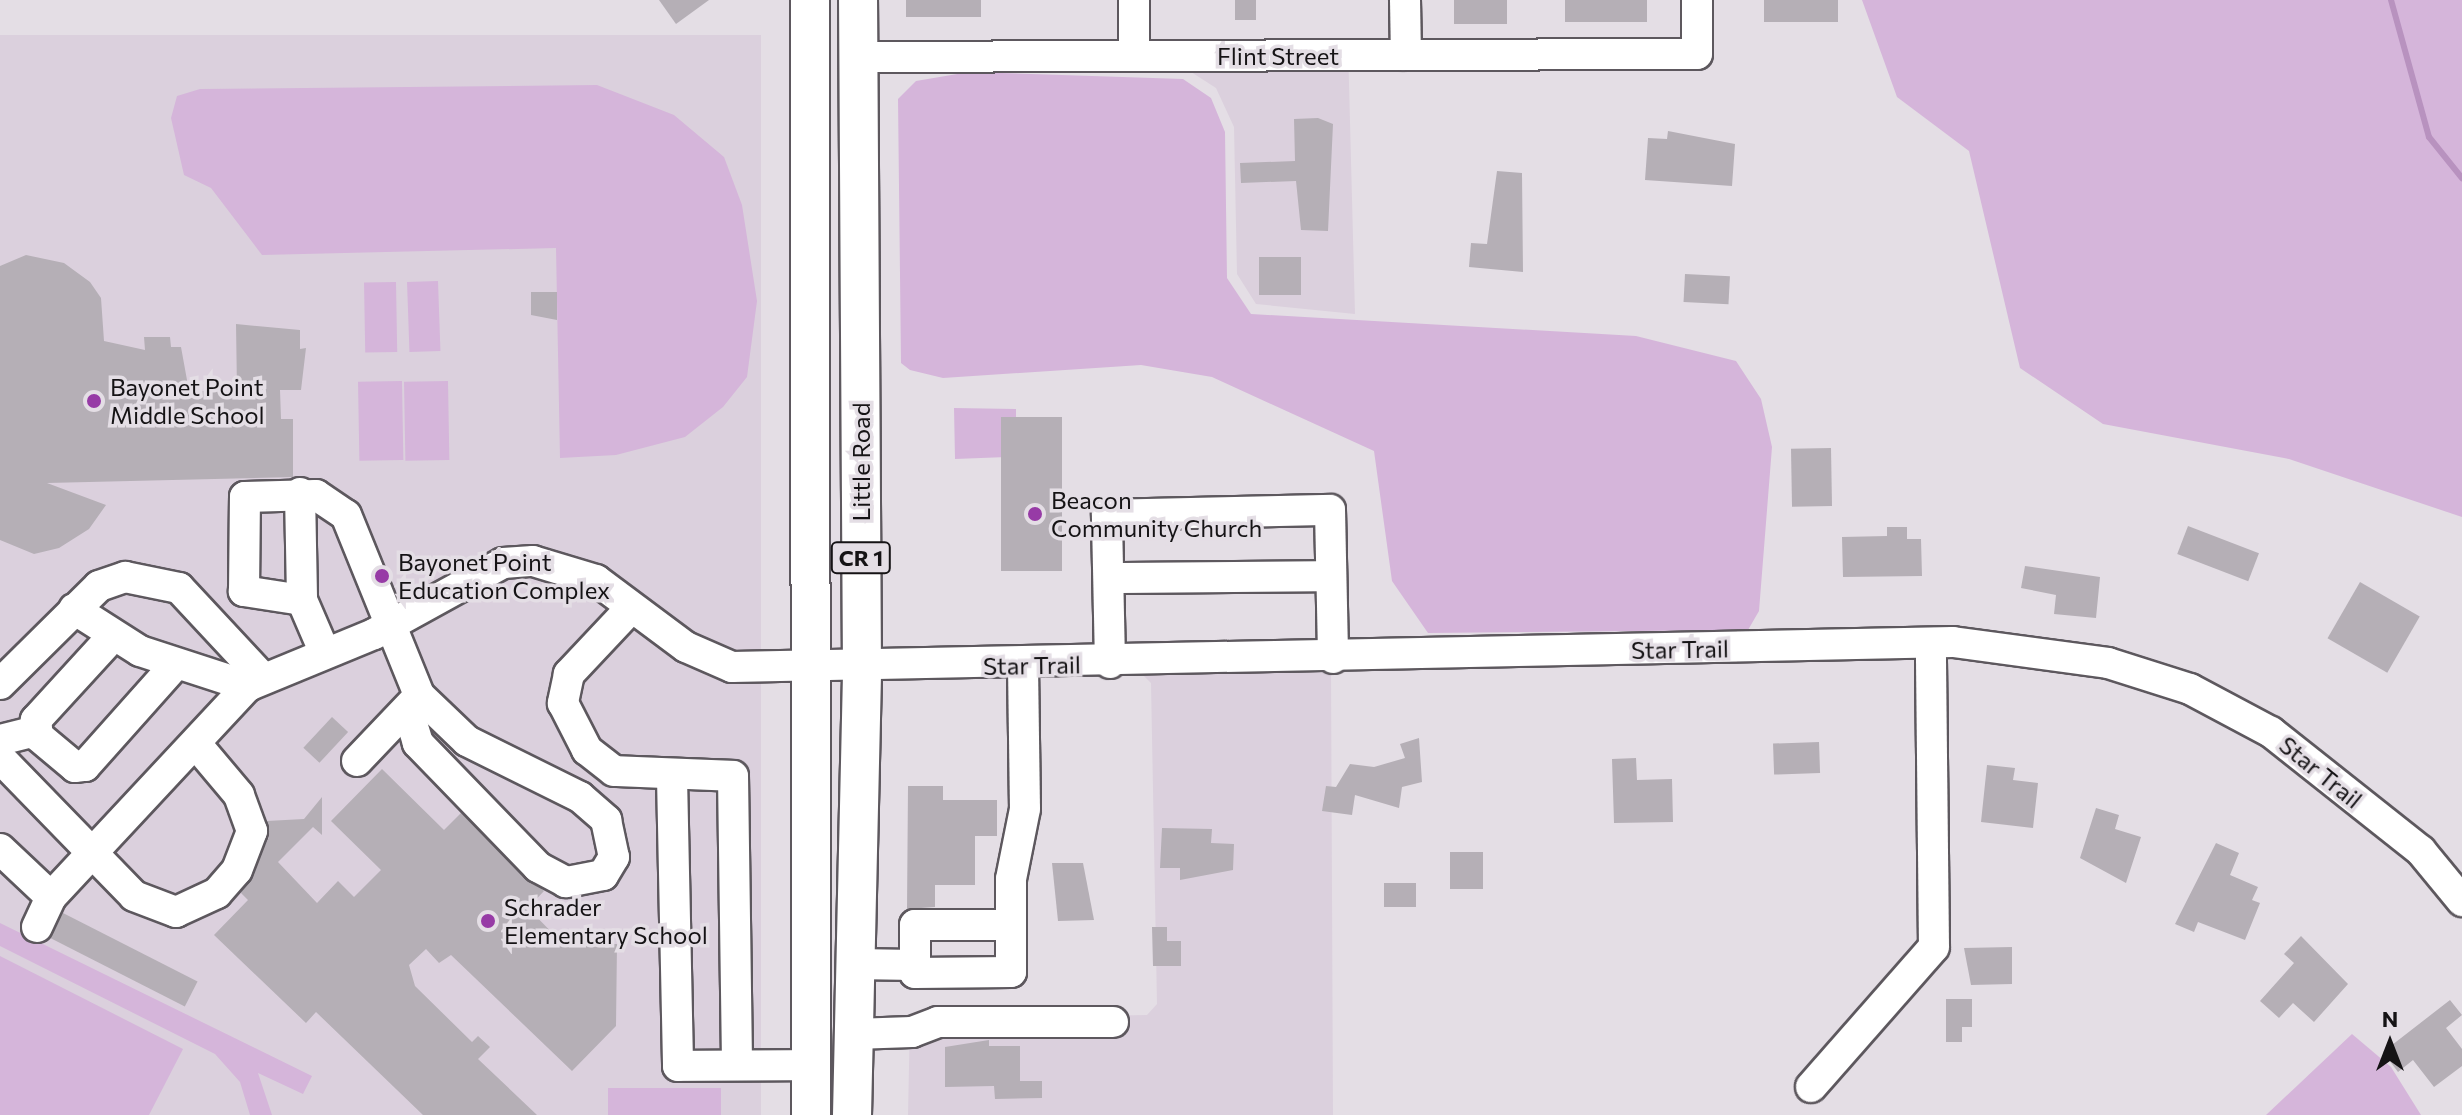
<!DOCTYPE html>
<html>
<head>
<meta charset="utf-8">
<style>
  body { margin:0 }
  #map { position:relative; width:2462px; height:1115px; overflow:hidden; background:#e4dee5; font-family:Commissioner,sans-serif }
  div>[style] { position:absolute }
  [style*='--x'] { left:calc(var(--x)*1px); top:calc(var(--y)*1px); width:calc(var(--w)*1px); rotate:calc(var(--a)*1deg) }
  .built>* { inset:0; background:#dbd0dd; transform-origin:0 0 }
  .green>* { inset:0; background:#d5b5da; transform-origin:0 0 }
  .stream>* { height:6px; margin:-3px; padding:0 3px; transform-origin:3px; border-radius:3px; background:#b892bf }
  .building>* { inset:0; background:#b5afb6; transform-origin:0 0 }
  .roads { filter:drop-shadow(2px 0 #5d585e) drop-shadow(-2px 0 #5d585e) drop-shadow(0 2px #5d585e) drop-shadow(0 -2px #5d585e) }
  .minor>* { height:30px; margin:-15px; padding:0 15px; transform-origin:15px; border-radius:15px; background:#fff }
  .major>* { height:38px; margin:-19px; padding:0 19px; transform-origin:19px; border-radius:19px; background:#fff }
  .dots>* { width:22px; height:22px; translate:-50% -50%; box-sizing:border-box; border:4px solid #e4dee5; border-radius:50% }
  span { translate:-50% -50%; white-space:nowrap; text-align:center; line-height:1.15; -webkit-text-stroke:7px #e4dee5; paint-order:stroke }
  .shield-label span { padding:2px 6px; background:#e4dee5; border:2px solid; border-radius:6px; -webkit-text-stroke-width:0 }
  .shield-label { font-size:22px; color:#151315; font-weight:700 }
  .street-label { font-size:24px; color:#151315 }
  .poi-label { font-size:24px; color:#151315 }
  .left { translate:0 -50%; text-align:left }
  .north { position:absolute; left:2350px; top:1003px; width:80px; height:80px; -webkit-text-stroke:6px #e4dee5; paint-order:stroke; rotate:0deg; font-size:22px; font-weight:700; line-height:32px; text-align:center; color:#151315 }
  .north::after { content:''; display:block; margin:auto; width:28px; height:36px; background:#151315; clip-path:polygon(50% 0,100% 100%,50% 72%,0 100%) }
</style>
</head>
<body>
<div id="map">
  <div class="built">
    <div style="left:761px;top:35px;width:1080px;height:761px;rotate:90deg"></div>
    <div style="clip-path:polygon(1348px 45px,1355px 314px,1256px 304px,1237px 274px,1234px 127px,1216px 88px,1188px 70px,908px 74px,906px 47px)"></div>
    <div style="clip-path:polygon(1331px 669px,1333px 1115px,908px 1115px,910px 1019px,1147px 1015px,1157px 1004px,1151px 683px,1142px 674px)"></div>
  </div>
  <div class="green">
    <div style="clip-path:polygon(1862px 0,2462px 0,2462px 517px,2289px 459px,2103px 424px,2020px 368px,1969px 151px,1897px 97px)"></div>
    <div style="clip-path:polygon(969px 72px,1183px 79px,1211px 98px,1225px 132px,1227px 278px,1251px 314px,1636px 336px,1736px 361px,1761px 399px,1772px 447px,1759px 611px,1748px 630px,1428px 633px,1392px 581px,1374px 451px,1212px 377px,1141px 365px,943px 378px,910px 370px,901px 363px,898px 99px,916px 81px)"></div>
    <div style="clip-path:polygon(597px 85px,674px 115px,724px 157px,742px 205px,757px 301px,747px 377px,723px 407px,685px 437px,616px 455px,560px 458px,556px 248px,262px 255px,211px 188px,184px 175px,171px 118px,177px 96px,200px 89px)"></div>
    <div style="left:438px;top:281px;width:70px;height:31px;rotate:88deg"></div>
    <div style="left:396px;top:282px;width:70px;height:32px;rotate:89deg"></div>
    <div style="left:402px;top:381px;width:79px;height:44px;rotate:89deg"></div>
    <div style="left:448px;top:381px;width:79px;height:44px;rotate:89deg"></div>
    <div style="clip-path:polygon(954px 408px,1016px 409px,1016px 417px,1001px 418px,1007px 457px,955px 459px)"></div>
    <div style="clip-path:polygon(0 923px,312px 1076px,303px 1094px,258px 1073px,272px 1115px,250px 1115px,240px 1082px,215px 1054px,0 946px)"></div>
    <div style="clip-path:polygon(0 956px,183px 1049px,149px 1115px,0 1115px)"></div>
    <div style="clip-path:polygon(2352px 1034px,2391px 1067px,2421px 1115px,2266px 1115px)"></div>
    <div style="left:721px;top:1088px;width:27px;height:113px;rotate:90deg"></div>
  </div>
  <div class="stream">
    <div style="--x:2391;--y:0;--w:142;--a:74.5"></div>
    <div style="--x:2429;--y:137;--w:53;--a:51.2"></div>
  </div>
  <div class="building">
    <div style="clip-path:polygon(659px 0,709px 0,676px 24px)"></div>
    <div style="left:906px;top:0;width:75px;height:17px"></div>
    <div style="left:1235px;top:0;width:21px;height:20px"></div>
    <div style="left:1454px;top:0;width:53px;height:24px"></div>
    <div style="left:1565px;top:0;width:82px;height:22px"></div>
    <div style="left:1764px;top:0;width:74px;height:22px"></div>
    <div style="clip-path:polygon(1318px 118px,1333px 124px,1328px 231px,1301px 230px,1296px 181px,1241px 183px,1240px 163px,1295px 161px,1294px 119px)"></div>
    <div style="clip-path:polygon(1668px 131px,1735px 144px,1732px 186px,1645px 180px,1648px 138px,1667px 139px)"></div>
    <div style="clip-path:polygon(1497px 171px,1522px 173px,1523px 272px,1469px 267px,1471px 243px,1487px 244px)"></div>
    <div style="clip-path:polygon(26px 255px,64px 263px,90px 282px,101px 298px,104px 341px,145px 350px,144px 337px,170px 337px,171px 347px,181px 347px,189px 391px,237px 391px,236px 324px,300px 330px,300px 349px,306px 348px,301px 390px,280px 390px,281px 419px,293px 419px,293px 477px,47px 483px,106px 505px,89px 529px,59px 548px,34px 554px,0 540px,0 266px)"></div>
    <div style="left:1259px;top:257px;width:42px;height:38px"></div>
    <div style="left:1685px;top:274px;width:45px;height:28px;rotate:3deg"></div>
    <div style="clip-path:polygon(531px 292px,557px 292px,557px 320px,531px 315px)"></div>
    <div style="left:1001px;top:417px;width:61px;height:154px"></div>
    <div style="left:1831px;top:448px;width:58px;height:40px;rotate:89deg"></div>
    <div style="left:2188px;top:526px;width:76px;height:30px;rotate:21deg"></div>
    <div style="clip-path:polygon(1887px 527px,1907px 527px,1907px 539px,1921px 539px,1922px 576px,1843px 577px,1842px 537px,1887px 536px)"></div>
    <div style="clip-path:polygon(2025px 566px,2100px 577px,2096px 618px,2054px 614px,2056px 595px,2021px 588px)"></div>
    <div style="left:2360px;top:582px;width:69px;height:65px;rotate:30deg"></div>
    <div style="left:332px;top:717px;width:22px;height:42px;rotate:43deg"></div>
    <div style="clip-path:polygon(1419px 738px,1422px 782px,1402px 787px,1399px 808px,1355px 795px,1352px 815px,1322px 811px,1326px 786px,1336px 787px,1350px 764px,1374px 767px,1405px 758px,1400px 744px)"></div>
    <div style="left:1819px;top:742px;width:31px;height:46px;rotate:88deg"></div>
    <div style="clip-path:polygon(1636px 758px,1637px 780px,1672px 779px,1673px 822px,1614px 823px,1612px 759px)"></div>
    <div style="clip-path:polygon(1987px 765px,2015px 768px,2013px 780px,2038px 783px,2033px 828px,1981px 822px)"></div>
    <div style="clip-path:polygon(382px 769px,444px 830px,461px 813px,544px 891px,528px 908px,564px 945px,617px 944px,616px 1026px,572px 1071px,451px 955px,439px 963px,426px 949px,409px 965px,415px 986px,472px 1042px,478px 1036px,490px 1047px,478px 1059px,537px 1115px,423px 1115px,316px 1012px,306px 1023px,214px 935px,248px 900px,241px 893px,269px 837px,267px 821px,304px 819px,322px 797px,322px 835px,313px 827px,278px 862px,317px 903px,338px 881px,354px 897px,381px 870px,331px 821px)"></div>
    <div style="clip-path:polygon(908px 786px,943px 786px,943px 800px,997px 800px,997px 836px,975px 836px,975px 885px,935px 885px,935px 907px,907px 909px)"></div>
    <div style="clip-path:polygon(2096px 808px,2119px 815px,2115px 829px,2141px 837px,2126px 883px,2080px 858px)"></div>
    <div style="clip-path:polygon(1162px 828px,1212px 829px,1211px 843px,1234px 844px,1233px 870px,1180px 880px,1180px 868px,1160px 868px)"></div>
    <div style="clip-path:polygon(2216px 843px,2239px 853px,2230px 875px,2258px 887px,2252px 900px,2260px 903px,2245px 940px,2198px 922px,2194px 932px,2175px 924px)"></div>
    <div style="left:1450px;top:852px;width:33px;height:37px"></div>
    <div style="clip-path:polygon(1052px 863px,1083px 863px,1094px 920px,1058px 921px)"></div>
    <div style="left:1384px;top:883px;width:32px;height:24px"></div>
    <div style="left:63px;top:913px;width:151px;height:28px;rotate:27deg"></div>
    <div style="clip-path:polygon(1152px 927px,1167px 927px,1167px 941px,1181px 941px,1181px 966px,1153px 966px)"></div>
    <div style="clip-path:polygon(2301px 936px,2348px 984px,2314px 1022px,2293px 1003px,2279px 1018px,2260px 1001px,2294px 963px,2284px 954px)"></div>
    <div style="clip-path:polygon(2012px 947px,2012px 984px,1971px 985px,1964px 948px)"></div>
    <div style="clip-path:polygon(1946px 999px,1972px 999px,1972px 1027px,1962px 1027px,1962px 1042px,1946px 1042px)"></div>
    <div style="clip-path:polygon(2450px 1000px,2462px 1015px,2446px 1028px,2462px 1049px,2462px 1066px,2434px 1087px,2413px 1060px,2398px 1072px,2383px 1052px)"></div>
    <div style="clip-path:polygon(989px 1040px,989px 1046px,1020px 1046px,1020px 1081px,1042px 1081px,1042px 1098px,995px 1099px,994px 1086px,945px 1087px,945px 1047px)"></div>
  </div>
  <div class="roads">
    <div class="minor">
      <div style="--x:1134;--y:0;--w:56;--a:90"></div>
      <div style="--x:1405;--y:0;--w:55;--a:89"></div>
      <div style="--x:859;--y:57;--w:838;--a:-0.21"></div>
      <div style="--x:1697;--y:54;--w:54;--a:-90"></div>
      <div style="--x:300;--y:493;--w:107;--a:88.9"></div>
      <div style="--x:1109;--y:578;--w:222;--a:-0.5"></div>
      <div style="--x:631;--y:608;--w:91;--a:133.2"></div>
      <div style="--x:569;--y:674;--w:30;--a:102"></div>
      <div style="--x:563;--y:703;--w:53;--a:62.9"></div>
      <div style="--x:587;--y:750;--w:34;--a:38"></div>
      <div style="--x:614;--y:771;--w:119;--a:2.4"></div>
      <div style="--x:733;--y:776;--w:289;--a:89.2"></div>
      <div style="--x:74;--y:609;--w:78;--a:32.5"></div>
      <div style="--x:140;--y:651;--w:114;--a:18"></div>
      <div style="--x:112;--y:637;--w:113;--a:132.5"></div>
      <div style="--x:36;--y:720;--w:16;--a:83"></div>
      <div style="--x:38;--y:736;--w:48;--a:40"></div>
      <div style="--x:75;--y:767;--w:10;--a:-6"></div>
      <div style="--x:85;--y:766;--w:137;--a:-48.3"></div>
      <div style="--x:324;--y:651;--w:56;--a:-113.3"></div>
      <div style="--x:302;--y:600;--w:59;--a:-171.2"></div>
      <div style="--x:244;--y:591;--w:94;--a:-89.4"></div>
      <div style="--x:245;--y:497;--w:71;--a:-1.6"></div>
      <div style="--x:316;--y:495;--w:36;--a:34"></div>
      <div style="--x:346;--y:515;--w:194;--a:67.9"></div>
      <div style="--x:419;--y:695;--w:66;--a:43.8"></div>
      <div style="--x:467;--y:741;--w:126;--a:26.4"></div>
      <div style="--x:580;--y:797;--w:35;--a:41"></div>
      <div style="--x:606;--y:820;--w:38;--a:78"></div>
      <div style="--x:614;--y:857;--w:21;--a:121"></div>
      <div style="--x:603;--y:875;--w:38;--a:169"></div>
      <div style="--x:566;--y:882;--w:32;--a:-152"></div>
      <div style="--x:538;--y:867;--w:173;--a:-134.1"></div>
      <div style="--x:418;--y:743;--w:24;--a:-107"></div>
      <div style="--x:411;--y:720;--w:26;--a:-72"></div>
      <div style="--x:1110;--y:663;--w:148;--a:-91.2"></div>
      <div style="--x:1107;--y:515;--w:223;--a:-1.3"></div>
      <div style="--x:1330;--y:510;--w:148;--a:88.8"></div>
      <div style="--x:0;--y:684;--w:139;--a:-44.7"></div>
      <div style="--x:99;--y:586;--w:28;--a:-19"></div>
      <div style="--x:125;--y:577;--w:55;--a:11.5"></div>
      <div style="--x:179;--y:588;--w:123;--a:47"></div>
      <div style="--x:0;--y:740;--w:38;--a:-14"></div>
      <div style="--x:0;--y:758;--w:192;--a:45.8"></div>
      <div style="--x:134;--y:896;--w:45;--a:20.9"></div>
      <div style="--x:176;--y:912;--w:45;--a:-24.9"></div>
      <div style="--x:217;--y:893;--w:30;--a:-49"></div>
      <div style="--x:237;--y:870;--w:42;--a:-69"></div>
      <div style="--x:252;--y:831;--w:38;--a:-110"></div>
      <div style="--x:239;--y:795;--w:67;--a:-130.1"></div>
      <div style="--x:357;--y:761;--w:88;--a:-46.4"></div>
      <div style="--x:672;--y:777;--w:289;--a:88.8"></div>
      <div style="--x:678;--y:1066;--w:134;--a:-0.4"></div>
      <div style="--x:0;--y:849;--w:70;--a:43.3"></div>
      <div style="--x:51;--y:897;--w:289;--a:-47"></div>
      <div style="--x:248;--y:686;--w:136;--a:-22.4"></div>
      <div style="--x:374;--y:634;--w:147;--a:-28.8"></div>
      <div style="--x:503;--y:563;--w:30;--a:-4"></div>
      <div style="--x:533;--y:561;--w:66;--a:16.8"></div>
      <div style="--x:596;--y:580;--w:112;--a:36.7"></div>
      <div style="--x:686;--y:647;--w:50;--a:23.5"></div>
      <div style="--x:732;--y:667;--w:1221;--a:-1.17"></div>
      <div style="--x:1953;--y:642;--w:156;--a:7.7"></div>
      <div style="--x:2108;--y:663;--w:86;--a:17.6"></div>
      <div style="--x:2190;--y:689;--w:92;--a:28"></div>
      <div style="--x:2271;--y:732;--w:191;--a:38.4"></div>
      <div style="--x:2421;--y:851;--w:65;--a:50.6"></div>
      <div style="--x:1011;--y:925;--w:96;--a:180"></div>
      <div style="--x:915;--y:925;--w:48;--a:90"></div>
      <div style="--x:915;--y:973;--w:96;--a:-0.6"></div>
      <div style="--x:1011;--y:972;--w:93;--a:-90"></div>
      <div style="--x:1011;--y:879;--w:71;--a:-78.7"></div>
      <div style="--x:1025;--y:809;--w:143;--a:-90.8"></div>
      <div style="--x:37;--y:927;--w:33;--a:-65"></div>
      <div style="--x:855;--y:964;--w:60;--a:1"></div>
      <div style="--x:854;--y:1034;--w:58;--a:-2"></div>
      <div style="--x:912;--y:1032;--w:28;--a:-21"></div>
      <div style="--x:938;--y:1022;--w:175;--a:0"></div>
      <div style="--x:1811;--y:1087;--w:186;--a:-48.7"></div>
      <div style="--x:1934;--y:947;--w:304;--a:-90.6"></div>
    </div>
    <div class="major">
      <div style="--x:810;--y:0;--w:1115;--a:89.95"></div>
      <div style="--x:852;--y:1115;--w:445;--a:-88.7"></div>
      <div style="--x:862;--y:670;--w:670;--a:-90.34"></div>
    </div>
  </div>
  <div class="dots">
    <div style="left:94px;top:401px;background:#973ba6"></div>
    <div style="left:1035px;top:514px;background:#973ba6"></div>
    <div style="left:382px;top:576px;background:#973ba6"></div>
    <div style="left:488px;top:921px;background:#973ba6"></div>
  </div>
  <div class="shield-label">
    <span style="left:861px;top:558px">CR 1</span>
  </div>
  <div class="street-label">
    <span style="left:1278px;top:56px">Flint Street</span>
    <span style="left:861px;top:462px;rotate:-90deg">Little Road</span>
    <span style="left:1680px;top:649px;rotate:-1deg">Star Trail</span>
    <span style="left:1032px;top:665px;rotate:-1deg">Star Trail</span>
    <span style="left:2321px;top:772px;rotate:39deg">Star Trail</span>
  </div>
  <div class="poi-label">
    <span class="left" style="left:110px;top:401px">Bayonet Point<br>Middle School</span>
    <span class="left" style="left:1051px;top:514px">Beacon<br>Community Church</span>
    <span class="left" style="left:398px;top:576px">Bayonet Point<br>Education Complex</span>
    <span class="left" style="left:504px;top:921px">Schrader<br>Elementary School</span>
  </div>
  <div class="north">N</div>
</div>
</body>
</html>
